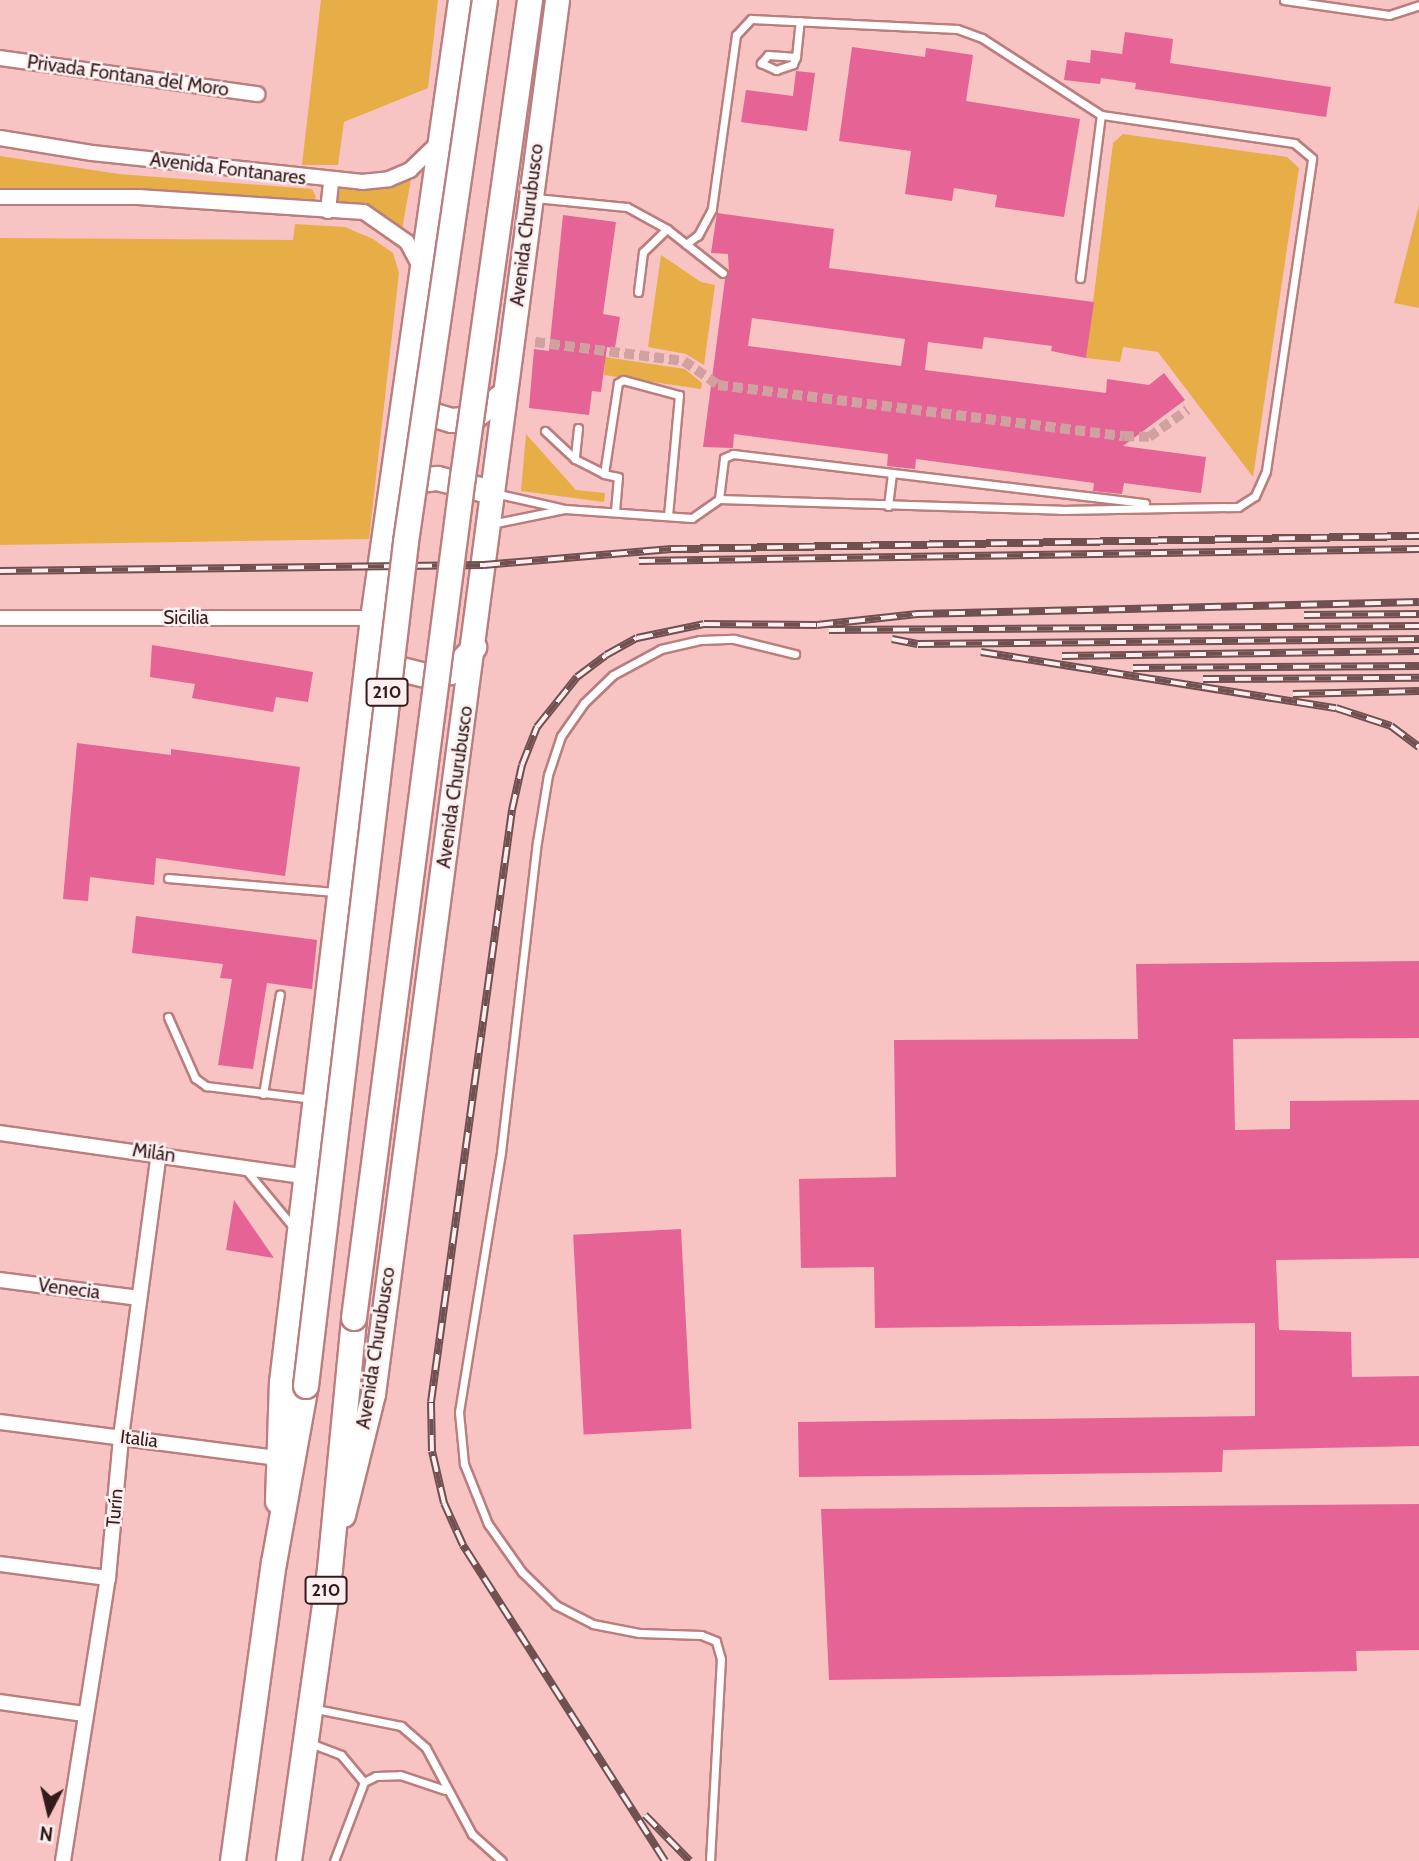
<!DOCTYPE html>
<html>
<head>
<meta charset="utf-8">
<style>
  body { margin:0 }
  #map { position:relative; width:1419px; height:1861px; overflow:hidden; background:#f7c3c3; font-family:Cabin,sans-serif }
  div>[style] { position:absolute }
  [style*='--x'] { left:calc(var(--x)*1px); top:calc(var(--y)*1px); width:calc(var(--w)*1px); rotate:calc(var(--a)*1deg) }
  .green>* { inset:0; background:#e7ad46 }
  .building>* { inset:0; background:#e66395; transform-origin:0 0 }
  .pedestrian-tunnel>* { height:10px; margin-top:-5px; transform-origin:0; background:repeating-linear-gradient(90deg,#d0a1a1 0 10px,transparent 0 15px) }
  .roads { filter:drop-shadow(2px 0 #ba7e7e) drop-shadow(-2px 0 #ba7e7e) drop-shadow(0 2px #ba7e7e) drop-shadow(0 -2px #ba7e7e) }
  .service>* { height:7px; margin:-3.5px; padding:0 3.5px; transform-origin:3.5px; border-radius:3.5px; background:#fff }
  .minor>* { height:14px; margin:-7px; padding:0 7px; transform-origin:7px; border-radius:7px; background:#fff }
  .primary>* { height:23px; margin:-11.5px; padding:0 11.5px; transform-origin:11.5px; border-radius:11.5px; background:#fff }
  .trunk>* { height:24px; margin:-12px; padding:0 12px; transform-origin:12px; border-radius:12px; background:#fff }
  .rail>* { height:8px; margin-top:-4px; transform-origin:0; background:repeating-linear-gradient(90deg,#fdefef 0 16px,#715050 0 32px); box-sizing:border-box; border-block:2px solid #715050 }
  .bridges { filter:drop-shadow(2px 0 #ba7e7e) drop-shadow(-2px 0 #ba7e7e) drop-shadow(0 2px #ba7e7e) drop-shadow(0 -2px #ba7e7e) }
  .trunk-bridge>* { height:24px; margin:-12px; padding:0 12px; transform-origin:12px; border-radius:12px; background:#fff }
  span { translate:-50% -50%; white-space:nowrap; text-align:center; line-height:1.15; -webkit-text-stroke:5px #fdefef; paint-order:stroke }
  .shield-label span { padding:2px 5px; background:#fdefef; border:2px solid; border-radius:5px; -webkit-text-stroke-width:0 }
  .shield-label { font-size:18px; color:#331b1b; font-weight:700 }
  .street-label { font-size:19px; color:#331b1b }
  .north { position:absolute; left:14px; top:1777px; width:70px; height:70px; -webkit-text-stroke:5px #fdefef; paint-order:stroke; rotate:187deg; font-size:19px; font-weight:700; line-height:28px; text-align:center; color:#331b1b }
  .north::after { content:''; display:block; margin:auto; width:24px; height:32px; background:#331b1b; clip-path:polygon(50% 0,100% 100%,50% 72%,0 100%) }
</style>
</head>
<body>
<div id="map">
  <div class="green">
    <div style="clip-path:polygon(321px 0,438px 0,428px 88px,344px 122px,338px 165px,302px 165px)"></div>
    <div style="clip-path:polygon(1123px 134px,1287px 157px,1299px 168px,1253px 477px,1158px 352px,1123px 347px,1120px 362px,1086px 358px,1113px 143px)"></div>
    <div style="clip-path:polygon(0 156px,119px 174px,312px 189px,316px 197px,312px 202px,178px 191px,0 190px)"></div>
    <div style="clip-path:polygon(411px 179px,402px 230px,379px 214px,340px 205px,334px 198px,341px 189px,384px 188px)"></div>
    <div style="clip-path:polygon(1419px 205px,1419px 308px,1394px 303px)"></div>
    <div style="clip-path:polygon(295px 224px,345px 227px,373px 239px,393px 253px,399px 273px,369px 539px,0 545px,0 238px,293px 240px)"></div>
    <div style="clip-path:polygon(661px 255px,701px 282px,715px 285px,704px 365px,686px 354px,648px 347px)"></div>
    <div style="clip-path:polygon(605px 357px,685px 369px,702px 383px,701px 389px,604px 375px)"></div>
    <div style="clip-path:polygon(526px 434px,576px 490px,605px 493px,604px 502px,521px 491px)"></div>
  </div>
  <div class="building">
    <div style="clip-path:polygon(1125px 32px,1173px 39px,1170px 63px,1331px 87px,1326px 117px,1135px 89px,1136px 83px,1101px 78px,1100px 84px,1064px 80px,1067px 60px,1090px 63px,1091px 50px,1122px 54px)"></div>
    <div style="clip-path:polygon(852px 47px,925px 57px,926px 48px,973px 55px,966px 101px,1080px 119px,1064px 217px,995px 207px,997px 195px,954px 188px,952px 201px,905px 194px,911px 151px,839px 141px)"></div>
    <div style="clip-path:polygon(796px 71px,815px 73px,807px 131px,741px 122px,746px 90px,793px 96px)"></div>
    <div style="clip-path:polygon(evenodd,717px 213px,834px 229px,829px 268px,1094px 302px,1086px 358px,1051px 351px,1052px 346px,984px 337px,982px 349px,928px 342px,925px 370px,1106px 393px,1107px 379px,1149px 385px,1164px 373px,1185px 400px,1123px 446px,1206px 457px,1201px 493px,1124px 483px,1122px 494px,1093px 491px,1094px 483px,916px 459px,915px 469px,887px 466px,888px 454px,734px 434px,733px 448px,703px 447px,725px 279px,729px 273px,728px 254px,711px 253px,717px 213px,752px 318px,905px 339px,901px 366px,748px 346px,752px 318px)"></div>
    <div style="clip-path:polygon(563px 215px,616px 222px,603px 314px,620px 317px,615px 348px,607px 347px,601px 392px,592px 391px,589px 415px,529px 408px,534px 349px,549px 351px)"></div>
    <div style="clip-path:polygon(152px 645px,313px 672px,308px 702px,276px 697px,273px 712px,192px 698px,195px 684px,150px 677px)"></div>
    <div style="clip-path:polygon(77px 743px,171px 755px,171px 749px,300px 767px,285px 876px,156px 858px,154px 885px,90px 877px,88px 901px,63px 899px)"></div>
    <div style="clip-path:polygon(136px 916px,317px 940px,312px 989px,267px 983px,253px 1069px,218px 1065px,232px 979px,220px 978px,223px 964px,132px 953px)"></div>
    <div style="clip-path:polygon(1419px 961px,1419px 1038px,1233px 1039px,1235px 1130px,1290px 1129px,1290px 1101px,1419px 1100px,1419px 1258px,1276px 1260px,1279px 1330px,1351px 1332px,1352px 1377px,1419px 1376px,1419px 1446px,1223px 1450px,1222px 1472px,799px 1477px,798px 1422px,1255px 1416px,1255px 1323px,875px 1328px,874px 1267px,801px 1268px,799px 1179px,896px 1177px,894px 1040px,1138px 1039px,1136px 964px)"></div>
    <div style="clip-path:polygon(234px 1200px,274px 1258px,226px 1250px)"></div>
    <div style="left:681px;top:1229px;width:200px;height:108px;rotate:87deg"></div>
    <div style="clip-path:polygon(1419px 1504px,1419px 1650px,1356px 1651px,1357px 1671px,829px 1680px,821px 1509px)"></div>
  </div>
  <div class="pedestrian-tunnel">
    <div style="--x:535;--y:342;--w:150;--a:7.3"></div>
    <div style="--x:684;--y:361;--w:42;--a:35.2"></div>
    <div style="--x:718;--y:385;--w:409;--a:7.2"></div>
    <div style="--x:1124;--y:436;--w:25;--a:2"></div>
    <div style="--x:1149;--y:437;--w:47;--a:-35.4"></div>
  </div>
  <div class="roads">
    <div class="service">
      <div style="--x:1284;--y:0;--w:106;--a:8.1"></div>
      <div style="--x:1389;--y:15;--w:32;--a:-18"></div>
      <div style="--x:796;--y:57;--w:28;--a:-176"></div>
      <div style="--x:768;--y:55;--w:11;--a:131"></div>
      <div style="--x:761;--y:63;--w:17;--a:25"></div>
      <div style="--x:776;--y:70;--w:18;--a:-19"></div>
      <div style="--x:793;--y:64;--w:8;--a:-67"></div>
      <div style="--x:796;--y:57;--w:36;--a:-84"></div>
      <div style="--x:535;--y:198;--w:92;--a:5.6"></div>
      <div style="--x:627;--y:207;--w:46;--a:28.8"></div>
      <div style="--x:667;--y:229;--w:71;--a:38.2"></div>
      <div style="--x:1080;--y:278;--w:164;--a:-82.7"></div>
      <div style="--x:638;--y:292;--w:40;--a:-82.9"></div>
      <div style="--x:643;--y:252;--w:33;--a:-44"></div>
      <div style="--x:578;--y:428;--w:31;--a:96"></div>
      <div style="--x:575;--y:459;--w:33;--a:27"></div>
      <div style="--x:545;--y:431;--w:41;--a:43"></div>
      <div style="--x:494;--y:493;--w:69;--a:12.6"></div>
      <div style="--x:719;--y:499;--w:41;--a:-83"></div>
      <div style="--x:724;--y:458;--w:10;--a:-24"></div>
      <div style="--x:733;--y:454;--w:415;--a:6.8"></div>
      <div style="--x:888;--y:506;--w:31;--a:-83"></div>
      <div style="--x:615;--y:511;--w:34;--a:-85"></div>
      <div style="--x:618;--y:477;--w:14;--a:-168"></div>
      <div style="--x:604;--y:474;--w:92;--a:-81.3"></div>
      <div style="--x:618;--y:383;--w:6;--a:-31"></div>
      <div style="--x:623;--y:380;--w:58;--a:15"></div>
      <div style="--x:679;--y:395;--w:121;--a:95.2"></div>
      <div style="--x:491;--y:524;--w:76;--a:-11.5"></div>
      <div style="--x:565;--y:509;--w:127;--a:4.1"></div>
      <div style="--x:692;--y:518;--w:33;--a:-35"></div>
      <div style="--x:719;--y:499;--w:342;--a:1.8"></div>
      <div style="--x:1061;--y:510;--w:177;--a:-1"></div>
      <div style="--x:1238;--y:507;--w:20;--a:-33"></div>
      <div style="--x:1255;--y:496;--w:27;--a:-66"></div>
      <div style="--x:1266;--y:471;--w:316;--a:-81.6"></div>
      <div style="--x:1312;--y:158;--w:23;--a:-140"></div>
      <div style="--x:1294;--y:143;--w:195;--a:-171.7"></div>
      <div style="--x:1101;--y:115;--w:142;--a:-147.1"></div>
      <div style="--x:982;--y:38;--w:27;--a:-160"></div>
      <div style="--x:957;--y:29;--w:206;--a:-177.2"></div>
      <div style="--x:751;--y:19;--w:22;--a:133"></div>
      <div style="--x:736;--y:35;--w:176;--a:97.9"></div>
      <div style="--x:712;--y:209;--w:30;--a:118"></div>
      <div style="--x:698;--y:235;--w:15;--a:143"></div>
      <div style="--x:168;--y:878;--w:167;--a:4.8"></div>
      <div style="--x:168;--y:1017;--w:67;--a:66.1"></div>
      <div style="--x:195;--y:1078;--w:14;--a:36"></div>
      <div style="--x:206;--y:1086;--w:108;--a:6.9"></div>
      <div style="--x:263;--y:1094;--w:101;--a:-80.4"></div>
      <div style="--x:246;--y:1170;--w:75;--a:50.4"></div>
      <div style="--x:316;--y:1709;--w:87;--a:11.3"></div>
      <div style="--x:401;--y:1726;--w:33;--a:41"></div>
      <div style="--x:426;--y:1748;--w:98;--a:61.9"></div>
      <div style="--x:472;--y:1834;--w:40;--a:42"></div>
      <div style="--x:310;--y:1743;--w:33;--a:21"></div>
      <div style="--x:341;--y:1755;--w:35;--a:50"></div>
      <div style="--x:334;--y:1861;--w:85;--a:-69.2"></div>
      <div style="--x:364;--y:1782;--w:13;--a:-27"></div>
      <div style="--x:376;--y:1776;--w:24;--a:-2"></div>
      <div style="--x:400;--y:1775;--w:47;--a:18.4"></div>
      <div style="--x:710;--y:1861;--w:202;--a:-86.9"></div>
      <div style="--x:721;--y:1659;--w:19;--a:-106"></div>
      <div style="--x:716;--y:1641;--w:16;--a:-158"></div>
      <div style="--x:701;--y:1635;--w:62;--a:-178.2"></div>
      <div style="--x:639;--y:1633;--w:47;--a:-168.9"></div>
      <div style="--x:593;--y:1624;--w:42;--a:-152.8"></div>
      <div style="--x:556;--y:1605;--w:47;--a:-135.9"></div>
      <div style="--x:522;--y:1572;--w:59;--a:-125.3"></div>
      <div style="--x:488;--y:1524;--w:65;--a:-111.8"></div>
      <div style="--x:464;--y:1464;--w:52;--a:-95.5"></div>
      <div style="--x:459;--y:1412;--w:263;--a:-80.8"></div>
      <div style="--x:501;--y:1152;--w:312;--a:-83.4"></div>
      <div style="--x:537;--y:842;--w:68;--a:-80.7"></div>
      <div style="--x:548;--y:775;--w:41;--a:-71.6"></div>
      <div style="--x:561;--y:736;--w:40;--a:-55.1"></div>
      <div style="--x:584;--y:703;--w:40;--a:-44"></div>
      <div style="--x:613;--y:675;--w:55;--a:-28.4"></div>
      <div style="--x:661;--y:649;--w:40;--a:-13"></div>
      <div style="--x:700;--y:640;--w:34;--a:-2"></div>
      <div style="--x:734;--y:639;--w:63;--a:13.8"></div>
    </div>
    <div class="minor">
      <div style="--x:0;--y:58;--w:260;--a:8"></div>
      <div style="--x:0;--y:138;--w:93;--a:9.3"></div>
      <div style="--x:92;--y:153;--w:272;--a:6.1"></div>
      <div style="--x:362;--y:182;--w:27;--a:-6"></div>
      <div style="--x:389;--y:179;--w:23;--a:-23"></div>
      <div style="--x:410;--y:170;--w:40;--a:-44"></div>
      <div style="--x:0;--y:197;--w:138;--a:0"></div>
      <div style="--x:138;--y:197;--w:226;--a:3.8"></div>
      <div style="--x:364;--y:212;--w:52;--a:34.9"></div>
      <div style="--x:407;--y:242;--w:30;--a:62"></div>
      <div style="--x:328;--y:211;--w:30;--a:-84"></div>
      <div style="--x:0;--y:618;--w:372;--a:0"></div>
      <div style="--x:0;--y:1133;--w:311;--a:8.1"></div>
      <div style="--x:0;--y:1280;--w:139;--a:7.4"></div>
      <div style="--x:0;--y:1422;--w:281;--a:7.4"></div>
      <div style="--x:0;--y:1564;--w:109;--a:7.4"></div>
      <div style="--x:0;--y:1702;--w:85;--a:8.1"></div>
      <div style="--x:63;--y:1861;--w:287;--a:-81"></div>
      <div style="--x:108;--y:1578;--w:142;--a:-84.7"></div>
      <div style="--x:121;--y:1437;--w:286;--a:-82.4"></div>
    </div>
    <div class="primary">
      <div style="--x:412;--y:397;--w:23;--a:45"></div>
      <div style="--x:428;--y:413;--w:24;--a:17"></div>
      <div style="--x:451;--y:420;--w:21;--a:-5"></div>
      <div style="--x:472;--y:418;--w:41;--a:-37.1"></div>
      <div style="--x:400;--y:483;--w:37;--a:-8"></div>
      <div style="--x:437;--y:478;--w:57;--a:14.3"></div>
      <div style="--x:379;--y:651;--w:25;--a:43"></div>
      <div style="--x:397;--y:668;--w:34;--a:14"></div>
      <div style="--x:430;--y:676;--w:20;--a:-11"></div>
      <div style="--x:450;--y:672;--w:35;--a:-46"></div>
      <div style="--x:277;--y:1501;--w:119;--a:-88.1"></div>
      <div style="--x:281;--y:1382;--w:769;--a:-83.21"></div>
      <div style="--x:372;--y:618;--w:624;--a:-81.9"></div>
      <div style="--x:343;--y:1515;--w:125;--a:-76.1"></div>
      <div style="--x:373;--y:1394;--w:1406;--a:-82.48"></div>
    </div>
    <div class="trunk">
      <div style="--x:233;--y:1861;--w:301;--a:-82.2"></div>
      <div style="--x:274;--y:1563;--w:180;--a:-79.8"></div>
      <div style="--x:289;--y:1861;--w:295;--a:-82"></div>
      <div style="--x:330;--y:1569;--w:252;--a:-84.5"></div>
    </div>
  </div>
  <div class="rail">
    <div style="--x:639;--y:561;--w:780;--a:-0.88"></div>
    <div style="--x:0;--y:571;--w:484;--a:-0.7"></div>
    <div style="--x:484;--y:565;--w:188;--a:-4.9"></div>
    <div style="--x:671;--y:549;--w:748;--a:-1"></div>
    <div style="--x:1304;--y:615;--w:115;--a:-0.5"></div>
    <div style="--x:829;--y:630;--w:590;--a:-0.39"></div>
    <div style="--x:892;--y:639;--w:26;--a:11"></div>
    <div style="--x:918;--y:644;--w:501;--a:-0.57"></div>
    <div style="--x:981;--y:652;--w:359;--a:9"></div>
    <div style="--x:1336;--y:708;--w:58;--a:18.1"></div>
    <div style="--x:1391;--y:726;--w:35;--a:37"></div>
    <div style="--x:1062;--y:656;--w:357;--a:-0.8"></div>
    <div style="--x:1133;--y:668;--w:286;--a:-0.4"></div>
    <div style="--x:1203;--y:679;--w:216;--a:-0.3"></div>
    <div style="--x:1293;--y:694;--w:126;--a:-1.4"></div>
    <div style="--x:645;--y:1815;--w:64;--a:45.6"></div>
    <div style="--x:665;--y:1861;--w:375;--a:-122.6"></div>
    <div style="--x:463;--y:1545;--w:46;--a:-114.3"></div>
    <div style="--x:444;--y:1503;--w:53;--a:-103"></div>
    <div style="--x:432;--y:1451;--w:49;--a:-91.2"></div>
    <div style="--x:431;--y:1402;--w:598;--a:-82.21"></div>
    <div style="--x:512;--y:810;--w:46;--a:-77.5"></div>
    <div style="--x:522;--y:765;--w:41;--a:-68.5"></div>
    <div style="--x:537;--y:727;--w:64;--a:-51.3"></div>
    <div style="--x:577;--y:677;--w:36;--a:-37"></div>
    <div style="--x:606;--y:655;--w:35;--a:-29"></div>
    <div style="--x:637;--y:638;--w:68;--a:-11.8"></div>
    <div style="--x:704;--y:624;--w:113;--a:0.5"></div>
    <div style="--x:817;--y:625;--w:101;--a:-6.3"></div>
    <div style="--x:917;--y:614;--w:502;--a:-1.37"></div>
  </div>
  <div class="bridges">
    <div class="trunk-bridge">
      <div style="--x:354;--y:1318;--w:848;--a:-82.62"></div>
      <div style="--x:463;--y:477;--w:482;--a:-82"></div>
      <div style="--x:306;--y:1386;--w:850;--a:-83.24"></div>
      <div style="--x:406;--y:542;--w:548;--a:-81.71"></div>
    </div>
  </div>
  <div class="shield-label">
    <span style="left:387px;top:692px">210</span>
    <span style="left:326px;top:1590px">210</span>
  </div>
  <div class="street-label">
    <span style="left:128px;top:76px;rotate:8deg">Privada Fontana del Moro</span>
    <span style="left:228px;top:169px;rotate:7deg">Avenida Fontanares</span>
    <span style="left:527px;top:225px;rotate:-83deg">Avenida Churubusco</span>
    <span style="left:186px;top:618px">Sicilia</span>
    <span style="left:455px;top:787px;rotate:-82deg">Avenida Churubusco</span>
    <span style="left:154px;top:1153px;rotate:8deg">Milán</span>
    <span style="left:69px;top:1289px;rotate:7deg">Venecia</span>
    <span style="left:376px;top:1348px;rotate:-81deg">Avenida Churubusco</span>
    <span style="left:139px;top:1439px;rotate:7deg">Italia</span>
    <span style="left:115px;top:1508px;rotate:-85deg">Turín</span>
  </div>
  <div class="north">N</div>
</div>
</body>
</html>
